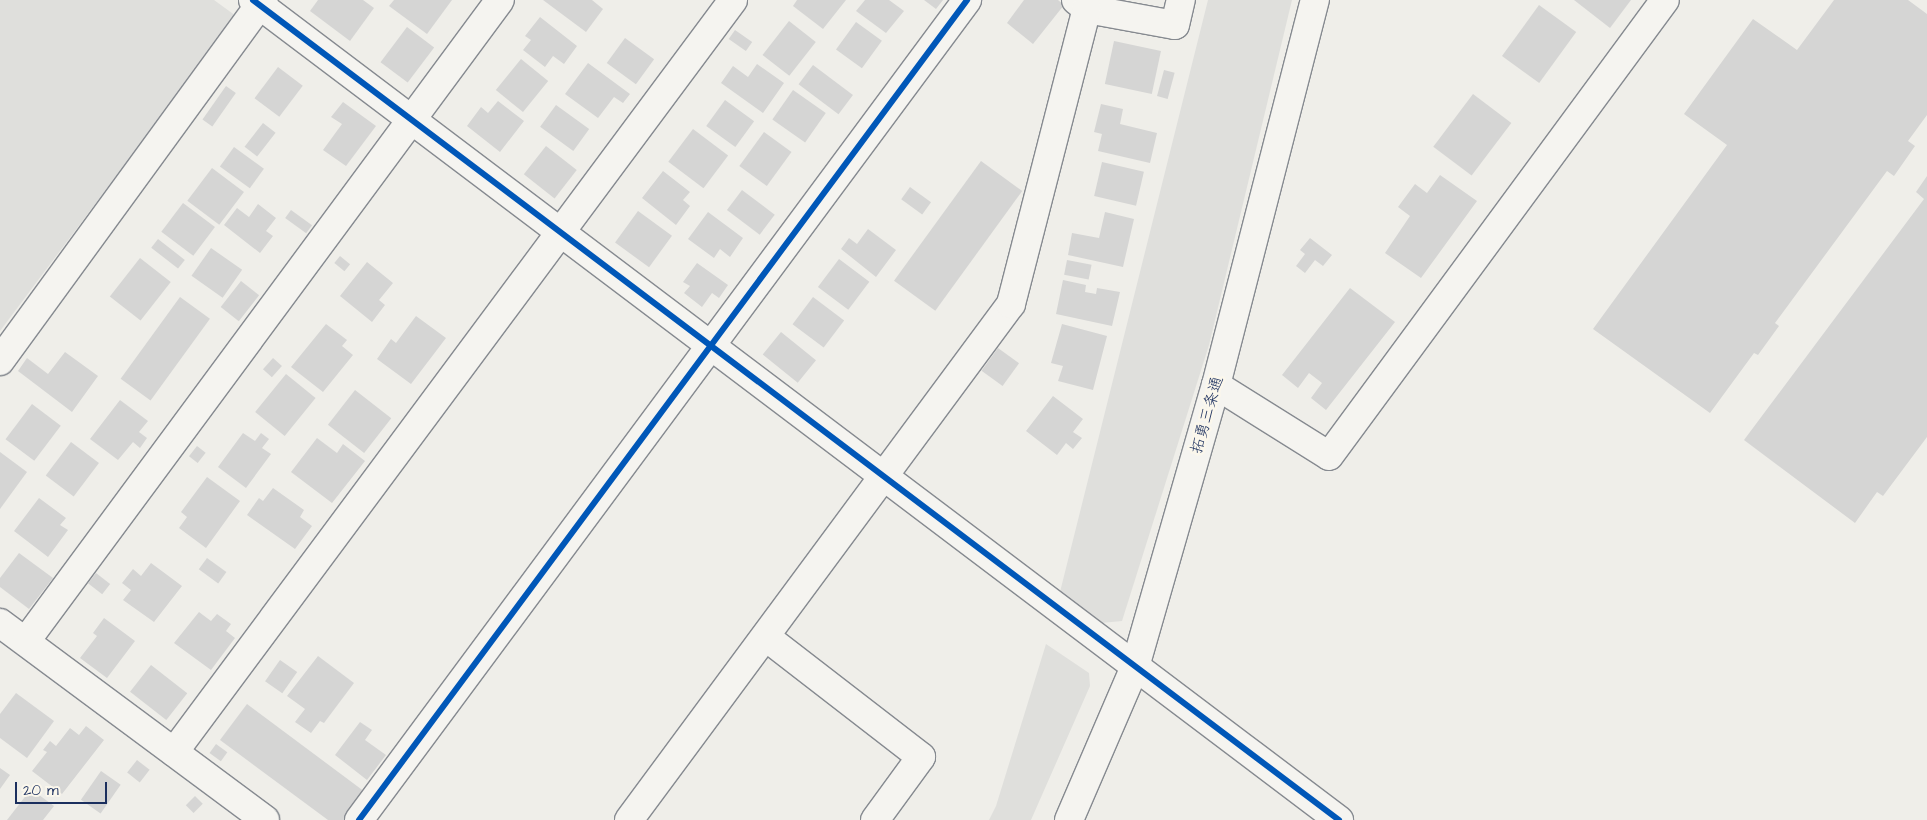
<!DOCTYPE html>
<html>
<head>
<meta charset="utf-8">
<style>
  body { margin:0 }
  #map { position:relative; width:1927px; height:820px; overflow:hidden; background:#efeee9; font-family:"Architects Daughter","Klee One",sans-serif }
  div>[style] { position:absolute }
  [style*='--x'] { left:calc(var(--x)*1px); top:calc(var(--y)*1px); width:calc(var(--w)*1px); rotate:calc(var(--a)*1deg) }
  .green>* { inset:0; background:#dfdfdc }
  .building>* { inset:0; background:#d5d5d4; transform-origin:0 0 }
  .roads { filter:drop-shadow(1px 0 #868a90) drop-shadow(-1px 0 #868a90) drop-shadow(0 1px #868a90) drop-shadow(0 -1px #868a90) }
  .street>* { height:28px; margin:-14px; padding:0 14px; transform-origin:14px; border-radius:14px; background:#f5f4f0 }
  .secondary>* { height:28px; margin:-14px; padding:0 14px; transform-origin:14px; border-radius:14px; background:#f5f4f0 }
  .cycleway>* { height:6px; margin:-3px; padding:0 3px; transform-origin:3px; border-radius:3px; background:#0057b8 }
  span { translate:-50% -50%; white-space:nowrap; text-align:center; line-height:1.15; -webkit-text-stroke:5px #fbf7ec; paint-order:stroke }
  .street-label { font-size:16px; color:#1b2f5e }
  .scale { position:absolute; left:15px; top:782px; width:92px; height:22px; box-sizing:border-box; border:2px solid #1b2f5e; border-top:0; padding-left:6px; font-size:15px; line-height:18px; white-space:nowrap; color:#1b2f5e; -webkit-text-stroke:4px #fbf7ec; paint-order:stroke }
</style>
</head>
<body>
<div id="map">
  <div class="green">
    <div style="clip-path:polygon(0 0,214px 0,236px 16px,0 331px)"></div>
    <div style="clip-path:polygon(1208px 0,1292px 0,1209px 345px,1122px 621px,1101px 623px,1060px 592px)"></div>
    <div style="clip-path:polygon(1046px 644px,1089px 673px,1090px 686px,1031px 820px,989px 820px,996px 806px)"></div>
  </div>
  <div class="building">
    <div style="clip-path:polygon(318px 0,363px 0,374px 8px,350px 41px,310px 11px)"></div>
    <div style="clip-path:polygon(394px 0,452px 0,427px 34px,389px 6px)"></div>
    <div style="clip-path:polygon(543px 0,592px 0,603px 9px,586px 32px)"></div>
    <div style="clip-path:polygon(797px 0,846px 0,823px 29px,793px 6px)"></div>
    <div style="clip-path:polygon(865px 0,889px 0,904px 11px,886px 33px,856px 11px)"></div>
    <div style="clip-path:polygon(924px 0,943px 0,936px 9px)"></div>
    <div style="clip-path:polygon(1024px 0,1058px 0,1064px 5px,1033px 44px,1007px 23px)"></div>
    <div style="clip-path:polygon(1574px 0,1631px 0,1610px 28px)"></div>
    <div style="clip-path:polygon(1834px 0,1908px 0,1927px 14px,1927px 115px,1908px 141px,1915px 146px,1894px 176px,1887px 171px,1775px 323px,1779px 326px,1758px 355px,1754px 353px,1710px 413px,1593px 329px,1727px 145px,1684px 114px,1753px 19px,1797px 50px)"></div>
    <div style="left:1539px;top:5px;width:46px;height:63px;rotate:36deg"></div>
    <div style="clip-path:polygon(540px 17px,577px 46px,564px 64px,553px 56px,545px 67px,523px 50px,531px 40px,525px 36px)"></div>
    <div style="left:789px;top:21px;width:34px;height:43px;rotate:38deg"></div>
    <div style="left:856px;top:22px;width:32px;height:34px;rotate:36deg"></div>
    <div style="left:407px;top:27px;width:34px;height:44px;rotate:37deg"></div>
    <div style="left:735px;top:30px;width:21px;height:11px;rotate:35deg"></div>
    <div style="left:625px;top:38px;width:36px;height:31px;rotate:36deg"></div>
    <div style="left:1114px;top:41px;width:48px;height:44px;rotate:12deg"></div>
    <div style="left:521px;top:59px;width:35px;height:40px;rotate:39deg"></div>
    <div style="clip-path:polygon(588px 63px,630px 94px,623px 103px,614px 97px,598px 118px,565px 94px)"></div>
    <div style="clip-path:polygon(757px 64px,784px 83px,763px 113px,721px 83px,733px 66px,748px 77px)"></div>
    <div style="left:813px;top:65px;width:50px;height:24px;rotate:37deg"></div>
    <div style="left:278px;top:67px;width:31px;height:39px;rotate:37deg"></div>
    <div style="left:1164px;top:70px;width:11px;height:27px;rotate:15deg"></div>
    <div style="left:226px;top:86px;width:12px;height:41px;rotate:35deg"></div>
    <div style="left:793px;top:90px;width:40px;height:36px;rotate:35deg"></div>
    <div style="left:1473px;top:94px;width:48px;height:66px;rotate:37deg"></div>
    <div style="left:725px;top:100px;width:36px;height:32px;rotate:36deg"></div>
    <div style="clip-path:polygon(498px 101px,524px 121px,500px 152px,467px 126px,481px 107px,488px 113px)"></div>
    <div style="clip-path:polygon(343px 102px,376px 126px,346px 166px,323px 150px,342px 124px,331px 117px)"></div>
    <div style="clip-path:polygon(1101px 104px,1123px 109px,1120px 124px,1157px 133px,1150px 163px,1098px 151px,1102px 134px,1094px 132px)"></div>
    <div style="left:556px;top:105px;width:41px;height:27px;rotate:36deg"></div>
    <div style="left:263px;top:123px;width:16px;height:30px;rotate:38deg"></div>
    <div style="left:693px;top:129px;width:44px;height:41px;rotate:37deg"></div>
    <div style="left:764px;top:132px;width:34px;height:42px;rotate:36deg"></div>
    <div style="left:546px;top:146px;width:39px;height:36px;rotate:38deg"></div>
    <div style="left:234px;top:147px;width:37px;height:24px;rotate:36deg"></div>
    <div style="left:981px;top:161px;width:51px;height:148px;rotate:36deg"></div>
    <div style="left:1102px;top:162px;width:43px;height:35px;rotate:13deg"></div>
    <div style="left:212px;top:168px;width:40px;height:41px;rotate:37deg"></div>
    <div style="clip-path:polygon(663px 171px,690px 192px,683px 200px,690px 206px,676px 225px,642px 198px)"></div>
    <div style="clip-path:polygon(1440px 175px,1477px 201px,1421px 278px,1385px 253px,1410px 216px,1398px 207px,1415px 184px,1427px 193px)"></div>
    <div style="clip-path:polygon(1927px 176px,1927px 437px,1883px 496px,1877px 492px,1855px 523px,1744px 440px,1924px 199px,1916px 192px)"></div>
    <div style="left:910px;top:187px;width:26px;height:15px;rotate:36deg"></div>
    <div style="left:742px;top:190px;width:41px;height:25px;rotate:37deg"></div>
    <div style="left:183px;top:203px;width:40px;height:36px;rotate:37deg"></div>
    <div style="clip-path:polygon(258px 204px,276px 218px,266px 231px,273px 236px,260px 253px,224px 225px,237px 208px,249px 217px)"></div>
    <div style="left:291px;top:210px;width:26px;height:10px;rotate:36deg"></div>
    <div style="left:638px;top:211px;width:42px;height:39px;rotate:36deg"></div>
    <div style="clip-path:polygon(708px 212px,743px 238px,730px 257px,720px 249px,714px 258px,688px 239px)"></div>
    <div style="clip-path:polygon(1105px 212px,1134px 219px,1123px 267px,1068px 255px,1072px 233px,1099px 238px)"></div>
    <div style="clip-path:polygon(868px 229px,896px 250px,876px 277px,841px 249px,849px 238px,857px 244px)"></div>
    <div style="clip-path:polygon(1310px 238px,1332px 255px,1323px 266px,1315px 260px,1305px 273px,1296px 266px,1305px 254px,1300px 250px)"></div>
    <div style="left:158px;top:239px;width:34px;height:11px;rotate:38deg"></div>
    <div style="left:211px;top:248px;width:38px;height:34px;rotate:35deg"></div>
    <div style="left:340px;top:256px;width:13px;height:9px;rotate:39deg"></div>
    <div style="left:140px;top:258px;width:39px;height:49px;rotate:38deg"></div>
    <div style="left:839px;top:259px;width:38px;height:35px;rotate:37deg"></div>
    <div style="left:1067px;top:260px;width:25px;height:15px;rotate:11deg"></div>
    <div style="clip-path:polygon(367px 262px,393px 283px,379px 300px,385px 305px,372px 322px,340px 296px)"></div>
    <div style="clip-path:polygon(697px 263px,728px 285px,719px 298px,712px 293px,702px 307px,684px 293px,690px 286px,683px 282px)"></div>
    <div style="clip-path:polygon(1063px 280px,1086px 285px,1085px 292px,1096px 294px,1097px 288px,1120px 292px,1112px 326px,1056px 314px)"></div>
    <div style="left:241px;top:281px;width:23px;height:33px;rotate:38deg"></div>
    <div style="clip-path:polygon(1350px 288px,1395px 322px,1326px 410px,1311px 398px,1322px 383px,1309px 373px,1298px 388px,1282px 375px)"></div>
    <div style="left:180px;top:297px;width:37px;height:101px;rotate:36deg"></div>
    <div style="left:813px;top:297px;width:39px;height:34px;rotate:37deg"></div>
    <div style="clip-path:polygon(416px 316px,446px 338px,411px 384px,377px 359px,391px 339px,396px 343px)"></div>
    <div style="clip-path:polygon(326px 324px,347px 340px,342px 346px,353px 355px,323px 392px,291px 367px)"></div>
    <div style="clip-path:polygon(1062px 324px,1107px 336px,1093px 390px,1058px 381px,1063px 366px,1051px 363px)"></div>
    <div style="left:781px;top:332px;width:45px;height:29px;rotate:39deg"></div>
    <div style="left:998px;top:348px;width:26px;height:28px;rotate:36deg"></div>
    <div style="clip-path:polygon(65px 352px,98px 376px,72px 412px,18px 371px,27px 358px,48px 374px)"></div>
    <div style="left:273px;top:358px;width:12px;height:15px;rotate:42deg"></div>
    <div style="left:286px;top:374px;width:38px;height:49px;rotate:39deg"></div>
    <div style="left:355px;top:390px;width:46px;height:44px;rotate:38deg"></div>
    <div style="clip-path:polygon(1053px 396px,1083px 419px,1073px 432px,1082px 438px,1073px 449px,1066px 443px,1057px 455px,1026px 431px)"></div>
    <div style="clip-path:polygon(120px 400px,148px 421px,139px 432px,147px 438px,140px 448px,133px 442px,118px 460px,90px 439px)"></div>
    <div style="left:32px;top:404px;width:36px;height:44px;rotate:37deg"></div>
    <div style="clip-path:polygon(243px 433px,255px 441px,261px 433px,269px 439px,262px 448px,271px 454px,246px 488px,218px 467px)"></div>
    <div style="clip-path:polygon(317px 438px,337px 453px,343px 444px,365px 461px,332px 503px,291px 472px)"></div>
    <div style="left:71px;top:442px;width:35px;height:42px;rotate:37deg"></div>
    <div style="left:197px;top:446px;width:11px;height:13px;rotate:38deg"></div>
    <div style="clip-path:polygon(0 452px,27px 472px,0 509px)"></div>
    <div style="clip-path:polygon(207px 477px,240px 501px,206px 548px,179px 528px,187px 517px,181px 512px)"></div>
    <div style="clip-path:polygon(273px 488px,304px 510px,300px 517px,312px 526px,295px 549px,247px 515px,259px 498px,263px 501px)"></div>
    <div style="clip-path:polygon(39px 498px,66px 518px,60px 525px,68px 530px,48px 557px,14px 531px)"></div>
    <div style="clip-path:polygon(19px 553px,53px 578px,29px 609px,0 587px,0 578px)"></div>
    <div style="left:207px;top:558px;width:24px;height:14px;rotate:36deg"></div>
    <div style="clip-path:polygon(151px 563px,182px 586px,154px 622px,123px 600px,131px 590px,122px 583px,133px 569px,141px 576px)"></div>
    <div style="left:96px;top:573px;width:18px;height:13px;rotate:38deg"></div>
    <div style="clip-path:polygon(199px 612px,211px 621px,217px 614px,231px 624px,226px 631px,235px 638px,211px 670px,174px 643px)"></div>
    <div style="clip-path:polygon(104px 618px,135px 641px,107px 678px,80px 658px,97px 636px,93px 633px)"></div>
    <div style="clip-path:polygon(318px 656px,354px 683px,324px 723px,320px 721px,311px 733px,295px 722px,305px 709px,287px 696px)"></div>
    <div style="left:280px;top:660px;width:21px;height:26px;rotate:35deg"></div>
    <div style="left:151px;top:665px;width:46px;height:34px;rotate:38deg"></div>
    <div style="clip-path:polygon(16px 693px,54px 721px,27px 758px,0 738px,0 714px)"></div>
    <div style="clip-path:polygon(247px 704px,365px 792px,344px 820px,328px 820px,220px 740px)"></div>
    <div style="clip-path:polygon(360px 722px,372px 730px,365px 740px,386px 755px,367px 780px,335px 755px)"></div>
    <div style="clip-path:polygon(86px 726px,104px 740px,62px 794px,32px 771px,47px 752px,43px 750px,50px 741px,56px 746px,70px 728px,79px 735px)"></div>
    <div style="left:216px;top:744px;width:14px;height:11px;rotate:36deg"></div>
    <div style="left:137px;top:760px;width:16px;height:16px;rotate:38deg"></div>
    <div style="clip-path:polygon(0 768px,10px 775px,0 789px)"></div>
    <div style="left:101px;top:771px;width:24px;height:35px;rotate:35deg"></div>
    <div style="clip-path:polygon(31px 789px,54px 806px,43px 820px,7px 820px)"></div>
    <div style="left:195px;top:796px;width:11px;height:13px;rotate:45deg"></div>
  </div>
  <div class="roads">
    <div class="street">
      <div style="--x:253;--y:0;--w:1361;--a:37.06"></div>
      <div style="--x:1076;--y:0;--w:14;--a:39"></div>
      <div style="--x:1087;--y:9;--w:89;--a:10.3"></div>
      <div style="--x:1175;--y:25;--w:26;--a:-77"></div>
      <div style="--x:0;--y:361;--w:447;--a:-53.9"></div>
      <div style="--x:0;--y:623;--w:330;--a:36.6"></div>
      <div style="--x:766;--y:637;--w:196;--a:37.7"></div>
      <div style="--x:921;--y:757;--w:78;--a:126.1"></div>
      <div style="--x:26;--y:641;--w:797;--a:-53.52"></div>
      <div style="--x:174;--y:752;--w:937;--a:-53.37"></div>
      <div style="--x:359;--y:820;--w:1021;--a:-53.44"></div>
      <div style="--x:629;--y:820;--w:642;--a:-53.49"></div>
      <div style="--x:1011;--y:304;--w:305;--a:-75.6"></div>
    </div>
    <div class="secondary">
      <div style="--x:1216;--y:385;--w:133;--a:32.1"></div>
      <div style="--x:1329;--y:456;--w:566;--a:-53.62"></div>
      <div style="--x:1069;--y:820;--w:167;--a:-66.7"></div>
      <div style="--x:1135;--y:667;--w:293;--a:-74"></div>
      <div style="--x:1216;--y:385;--w:398;--a:-75.6"></div>
    </div>
  </div>
  <div class="cycleway">
    <div style="--x:253;--y:0;--w:1361;--a:37.06"></div>
    <div style="--x:359;--y:820;--w:1021;--a:-53.44"></div>
  </div>
  <div class="street-label">
    <span style="left:1207px;top:415px;rotate:-74deg">拓勇三条通</span>
  </div>
  <div class="scale">20 m</div>
</div>
</body>
</html>
